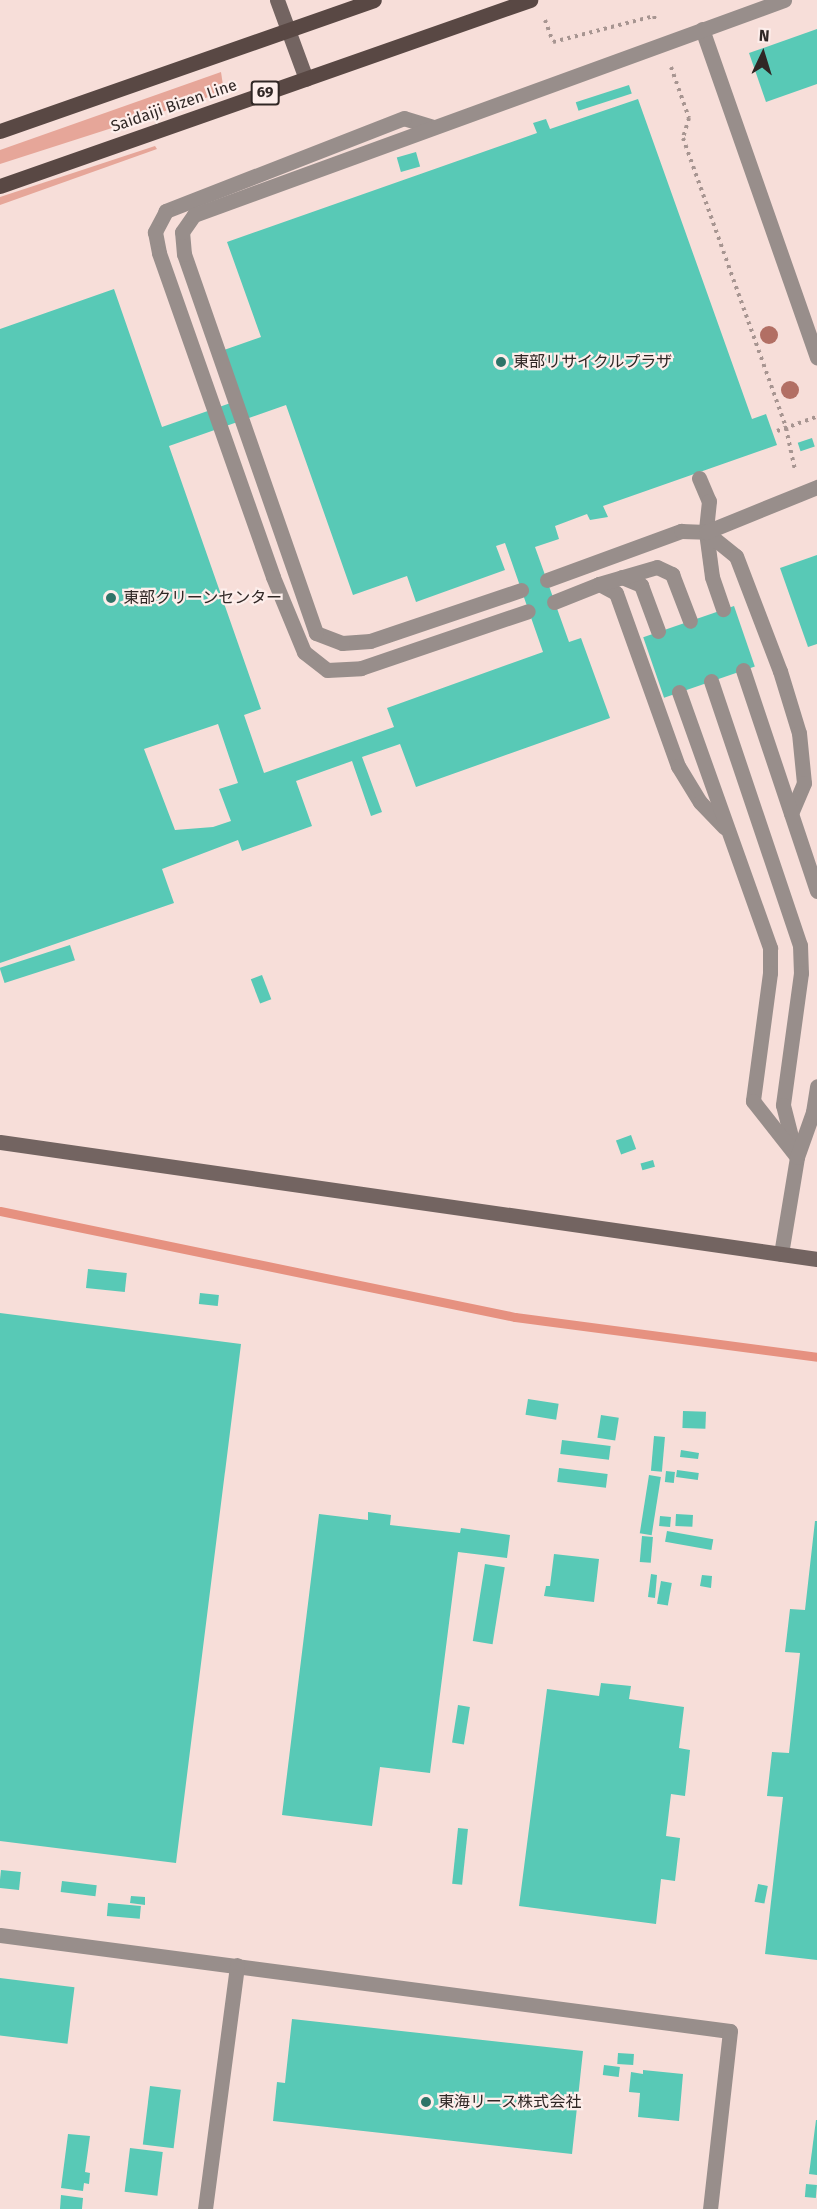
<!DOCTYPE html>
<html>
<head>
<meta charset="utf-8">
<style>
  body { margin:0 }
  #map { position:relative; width:817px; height:2209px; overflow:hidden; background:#f7ded9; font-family:"Fira Sans","Noto Sans JP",sans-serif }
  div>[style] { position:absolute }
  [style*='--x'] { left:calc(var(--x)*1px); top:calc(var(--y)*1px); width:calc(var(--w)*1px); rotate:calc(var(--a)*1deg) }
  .green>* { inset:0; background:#e6a699 }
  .stream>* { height:9px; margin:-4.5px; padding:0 4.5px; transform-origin:4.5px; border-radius:4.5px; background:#e69180 }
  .building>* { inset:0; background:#58c9b6; transform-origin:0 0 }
  .path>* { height:4px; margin-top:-2px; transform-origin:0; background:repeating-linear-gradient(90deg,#a79591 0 3px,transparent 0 7.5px) }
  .lane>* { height:15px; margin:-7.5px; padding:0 7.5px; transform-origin:7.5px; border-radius:7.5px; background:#988e8b }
  .street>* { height:15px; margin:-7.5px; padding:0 7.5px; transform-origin:7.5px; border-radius:7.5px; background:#988e8b }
  .secondary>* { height:15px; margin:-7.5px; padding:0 7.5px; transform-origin:7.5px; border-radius:7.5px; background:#736461 }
  .primary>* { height:15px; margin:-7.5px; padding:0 7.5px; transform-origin:7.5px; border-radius:7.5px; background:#594844 }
  .trees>* { width:18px; height:18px; margin:-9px; border-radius:50%; background:#b26f64 }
  .dots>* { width:16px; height:16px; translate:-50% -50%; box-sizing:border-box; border:3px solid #fdeeeb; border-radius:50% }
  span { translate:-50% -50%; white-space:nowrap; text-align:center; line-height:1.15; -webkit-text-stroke:4.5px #fdeeeb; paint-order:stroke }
  .shield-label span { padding:2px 4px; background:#fdeeeb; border:2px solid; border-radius:4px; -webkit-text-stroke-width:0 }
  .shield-label { font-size:15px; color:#302725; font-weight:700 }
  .street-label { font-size:16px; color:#302725 }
  .poi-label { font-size:16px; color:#302725 }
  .left { translate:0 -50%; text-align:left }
  .north { position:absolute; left:733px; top:24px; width:60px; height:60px; -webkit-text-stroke:4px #fdeeeb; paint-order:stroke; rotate:4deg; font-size:16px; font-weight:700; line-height:24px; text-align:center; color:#302725 }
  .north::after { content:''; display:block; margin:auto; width:21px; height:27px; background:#302725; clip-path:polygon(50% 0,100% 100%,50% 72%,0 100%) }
</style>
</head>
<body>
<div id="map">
  <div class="green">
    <div style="clip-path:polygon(221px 72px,224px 92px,0 164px,0 150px)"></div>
    <div style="clip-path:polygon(155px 146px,157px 149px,0 205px,0 197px)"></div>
  </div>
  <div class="stream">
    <div style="--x:0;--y:1211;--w:526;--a:11.63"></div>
    <div style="--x:515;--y:1317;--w:305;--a:7.5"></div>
  </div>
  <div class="building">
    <div style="clip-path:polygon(817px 29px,817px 84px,766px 102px,749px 53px)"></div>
    <div style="left:629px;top:85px;width:9px;height:56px;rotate:72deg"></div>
    <div style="clip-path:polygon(evenodd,638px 99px,752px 419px,766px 414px,777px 445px,603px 506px,608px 517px,590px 520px,587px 514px,555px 526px,559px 539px,535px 547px,569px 642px,581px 638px,610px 718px,416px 787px,400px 744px,362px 757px,382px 812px,371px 816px,352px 761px,296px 781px,312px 826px,242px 851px,238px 840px,162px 869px,174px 903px,0 963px,0 329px,114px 289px,162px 427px,242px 399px,224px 350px,261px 337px,227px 242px,537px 133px,533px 123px,546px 119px,550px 129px,638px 99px,286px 405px,353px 595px,407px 576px,416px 602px,505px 570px,496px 546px,505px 543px,543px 652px,387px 708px,394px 727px,264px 773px,244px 715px,261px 709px,169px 446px,286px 405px,638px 99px,218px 724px,238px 783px,219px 789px,231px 821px,213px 827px,175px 830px,144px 749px,218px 724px)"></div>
    <div style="left:416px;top:152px;width:15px;height:20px;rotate:74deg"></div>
    <div style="left:812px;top:438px;width:9px;height:15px;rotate:72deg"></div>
    <div style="clip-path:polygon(817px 555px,817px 644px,808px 647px,780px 568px)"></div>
    <div style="left:734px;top:606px;width:64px;height:96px;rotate:71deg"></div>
    <div style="left:70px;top:945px;width:16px;height:74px;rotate:72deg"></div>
    <div style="left:262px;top:975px;width:26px;height:12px;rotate:69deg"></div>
    <div style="left:631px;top:1135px;width:15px;height:16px;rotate:70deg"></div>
    <div style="left:653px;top:1160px;width:7px;height:13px;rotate:74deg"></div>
    <div style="left:88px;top:1269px;width:39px;height:19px;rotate:6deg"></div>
    <div style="left:200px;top:1293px;width:19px;height:11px;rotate:6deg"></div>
    <div style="clip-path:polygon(0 1313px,241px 1344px,176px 1863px,0 1841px)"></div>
    <div style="left:528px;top:1399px;width:31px;height:16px;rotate:9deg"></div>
    <div style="left:683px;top:1411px;width:23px;height:17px;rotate:2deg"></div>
    <div style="left:601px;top:1415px;width:18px;height:23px;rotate:9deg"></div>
    <div style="left:654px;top:1436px;width:11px;height:35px;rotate:5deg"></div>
    <div style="left:562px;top:1440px;width:49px;height:14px;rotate:7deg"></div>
    <div style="clip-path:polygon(681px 1450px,699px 1453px,698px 1459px,680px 1457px)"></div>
    <div style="left:559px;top:1468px;width:49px;height:14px;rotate:7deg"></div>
    <div style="left:677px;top:1470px;width:22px;height:7px;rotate:8deg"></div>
    <div style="left:666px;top:1471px;width:9px;height:11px;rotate:6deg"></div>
    <div style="left:649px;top:1475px;width:12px;height:59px;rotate:9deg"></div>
    <div style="clip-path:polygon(368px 1512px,391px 1515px,390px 1525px,460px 1533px,461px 1528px,510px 1535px,507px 1558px,458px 1552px,430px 1773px,380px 1767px,372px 1826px,282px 1815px,319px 1514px,368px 1520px)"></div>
    <div style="left:676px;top:1514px;width:17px;height:12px;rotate:3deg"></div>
    <div style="left:660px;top:1516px;width:11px;height:10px;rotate:5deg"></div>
    <div style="clip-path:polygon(815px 1521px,817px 1521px,817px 1960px,765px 1954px,783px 1797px,767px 1796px,772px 1752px,789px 1753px,800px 1653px,785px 1652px,790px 1609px,805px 1610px)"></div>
    <div style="left:667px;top:1531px;width:47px;height:11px;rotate:10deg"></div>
    <div style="left:642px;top:1536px;width:11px;height:26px;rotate:5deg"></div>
    <div style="clip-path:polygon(554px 1554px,599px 1559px,594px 1602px,544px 1596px,546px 1586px,550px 1586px)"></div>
    <div style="left:485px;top:1564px;width:20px;height:78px;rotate:9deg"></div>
    <div style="clip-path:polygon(651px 1574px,657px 1575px,655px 1598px,648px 1597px)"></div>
    <div style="clip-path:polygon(702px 1575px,712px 1576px,711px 1588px,700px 1586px)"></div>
    <div style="left:661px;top:1581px;width:11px;height:23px;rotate:10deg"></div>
    <div style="clip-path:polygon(601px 1683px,631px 1686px,629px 1699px,684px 1707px,679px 1748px,690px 1750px,685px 1796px,671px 1794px,666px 1836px,680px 1838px,675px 1881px,661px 1879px,656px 1924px,519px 1906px,547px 1689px,599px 1696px)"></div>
    <div style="left:458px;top:1705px;width:12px;height:38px;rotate:9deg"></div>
    <div style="left:458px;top:1828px;width:10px;height:56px;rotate:6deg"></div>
    <div style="left:1px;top:1870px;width:20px;height:18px;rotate:6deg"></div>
    <div style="left:62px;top:1881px;width:35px;height:11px;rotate:7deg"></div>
    <div style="left:758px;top:1884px;width:10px;height:18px;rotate:11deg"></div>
    <div style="clip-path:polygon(131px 1896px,145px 1897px,145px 1905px,130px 1903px)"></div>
    <div style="left:108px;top:1903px;width:33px;height:13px;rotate:5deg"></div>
    <div style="left:0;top:1978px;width:75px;height:57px;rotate:7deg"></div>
    <div style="clip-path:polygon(292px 2019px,583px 2051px,572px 2154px,273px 2121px,277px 2082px,285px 2083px)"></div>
    <div style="left:618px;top:2053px;width:16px;height:11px;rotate:4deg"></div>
    <div style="left:604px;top:2065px;width:16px;height:10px;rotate:7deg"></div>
    <div style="clip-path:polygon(643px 2070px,683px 2074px,679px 2121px,638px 2117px,640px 2093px,629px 2092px,631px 2072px,643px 2074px)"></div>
    <div style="left:150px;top:2086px;width:31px;height:59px;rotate:7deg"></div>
    <div style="clip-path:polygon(816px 2120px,817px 2120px,817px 2175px,809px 2174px)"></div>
    <div style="clip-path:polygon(68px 2134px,90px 2136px,85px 2172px,90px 2173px,89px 2184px,84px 2183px,83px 2191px,61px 2188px)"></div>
    <div style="left:130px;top:2148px;width:33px;height:44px;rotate:7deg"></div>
    <div style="left:806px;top:2184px;width:11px;height:13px;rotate:5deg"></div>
    <div style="clip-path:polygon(61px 2195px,83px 2198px,82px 2209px,60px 2209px)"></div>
  </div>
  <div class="path">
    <div style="--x:545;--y:20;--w:23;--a:70"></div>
    <div style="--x:553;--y:42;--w:104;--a:-14.4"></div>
    <div style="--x:654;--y:16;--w:7;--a:74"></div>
    <div style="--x:671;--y:67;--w:54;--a:70.6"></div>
    <div style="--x:689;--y:118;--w:21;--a:107"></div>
    <div style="--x:683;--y:138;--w:308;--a:70.4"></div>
    <div style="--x:786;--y:428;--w:43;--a:77.9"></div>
    <div style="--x:777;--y:431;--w:41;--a:-19.7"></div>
  </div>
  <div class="lane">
    <div style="--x:702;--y:29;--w:348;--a:70.7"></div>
    <div style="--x:433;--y:127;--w:30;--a:-163"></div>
    <div style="--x:404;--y:118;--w:256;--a:158.7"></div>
    <div style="--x:166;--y:211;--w:24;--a:118"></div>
    <div style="--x:155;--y:232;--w:21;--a:79"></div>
    <div style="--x:159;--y:253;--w:343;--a:70.6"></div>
    <div style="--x:273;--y:577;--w:81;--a:67.5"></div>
    <div style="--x:304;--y:652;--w:29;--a:38"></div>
    <div style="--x:327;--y:670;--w:34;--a:-3"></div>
    <div style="--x:361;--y:668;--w:176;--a:-18.8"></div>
    <div style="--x:699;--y:478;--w:25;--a:67"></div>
    <div style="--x:709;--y:501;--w:31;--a:96"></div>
    <div style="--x:706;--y:532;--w:45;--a:82.4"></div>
    <div style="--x:712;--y:577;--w:34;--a:71"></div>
    <div style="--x:706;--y:532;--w:38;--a:39"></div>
    <div style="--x:736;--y:556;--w:123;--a:69.1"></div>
    <div style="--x:780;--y:671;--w:65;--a:73"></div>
    <div style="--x:799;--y:733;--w:50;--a:84.3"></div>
    <div style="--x:804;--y:783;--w:33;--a:113"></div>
    <div style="--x:622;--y:577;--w:21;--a:23"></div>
    <div style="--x:641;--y:585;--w:49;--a:69.7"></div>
    <div style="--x:547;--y:580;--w:143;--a:-20.1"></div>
    <div style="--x:681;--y:531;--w:25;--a:2"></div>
    <div style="--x:706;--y:532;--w:120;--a:-22.1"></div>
    <div style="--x:599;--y:584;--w:19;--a:28"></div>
    <div style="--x:616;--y:593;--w:184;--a:70.3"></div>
    <div style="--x:678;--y:766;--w:42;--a:58.6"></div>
    <div style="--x:700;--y:802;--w:35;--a:46"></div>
    <div style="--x:521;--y:590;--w:159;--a:161.3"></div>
    <div style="--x:370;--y:641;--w:28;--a:176"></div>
    <div style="--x:342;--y:643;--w:28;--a:-159"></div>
    <div style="--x:316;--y:633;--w:401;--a:-109.2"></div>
    <div style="--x:184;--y:254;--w:22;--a:-95"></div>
    <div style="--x:182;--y:232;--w:21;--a:-55"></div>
    <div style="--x:194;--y:215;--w:628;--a:-20.02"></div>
    <div style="--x:554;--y:602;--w:48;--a:-21.8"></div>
    <div style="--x:599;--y:584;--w:60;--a:-16.3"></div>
    <div style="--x:657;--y:567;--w:17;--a:25"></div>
    <div style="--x:672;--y:574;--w:50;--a:69"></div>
    <div style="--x:743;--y:670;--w:233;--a:71.5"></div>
    <div style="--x:711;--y:681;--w:279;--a:71.4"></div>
    <div style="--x:800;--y:945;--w:28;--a:88"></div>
    <div style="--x:801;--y:973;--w:133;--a:97.8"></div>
    <div style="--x:783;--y:1105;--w:49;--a:75.7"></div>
    <div style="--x:679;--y:692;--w:272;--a:70.4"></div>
    <div style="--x:770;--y:948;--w:25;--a:90"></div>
    <div style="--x:770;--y:973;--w:129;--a:97.6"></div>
    <div style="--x:753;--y:1101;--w:71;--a:51.8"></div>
    <div style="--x:781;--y:1254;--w:98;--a:-80.6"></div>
    <div style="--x:797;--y:1157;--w:48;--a:-70.4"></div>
    <div style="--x:813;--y:1112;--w:26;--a:-81"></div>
  </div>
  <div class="street">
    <div style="--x:0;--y:1935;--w:736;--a:7.49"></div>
    <div style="--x:730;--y:2031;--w:179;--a:96.4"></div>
    <div style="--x:205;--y:2209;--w:246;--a:-82.5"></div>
  </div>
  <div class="secondary">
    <div style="--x:277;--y:0;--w:84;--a:69.8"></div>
    <div style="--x:0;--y:1142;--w:825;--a:8.15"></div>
  </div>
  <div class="primary">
    <div style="--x:0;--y:131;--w:396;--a:-19.3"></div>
    <div style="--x:0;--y:186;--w:562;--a:-19.34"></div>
  </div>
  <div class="trees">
    <div style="left:769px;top:335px"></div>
    <div style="left:790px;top:390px"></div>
  </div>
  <div class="dots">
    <div style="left:501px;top:362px;background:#2e7468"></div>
    <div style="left:111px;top:598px;background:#2e7468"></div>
    <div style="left:426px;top:2102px;background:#2e7468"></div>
  </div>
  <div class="shield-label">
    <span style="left:265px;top:93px">69</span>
  </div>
  <div class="street-label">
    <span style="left:174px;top:106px;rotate:-19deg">Saidaiji Bizen Line</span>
  </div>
  <div class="poi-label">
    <span class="left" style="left:513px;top:362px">東部リサイクルプラザ</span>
    <span class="left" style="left:123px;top:598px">東部クリーンセンター</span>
    <span class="left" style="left:438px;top:2102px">東海リース株式会社</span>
  </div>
  <div class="north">N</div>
</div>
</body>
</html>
